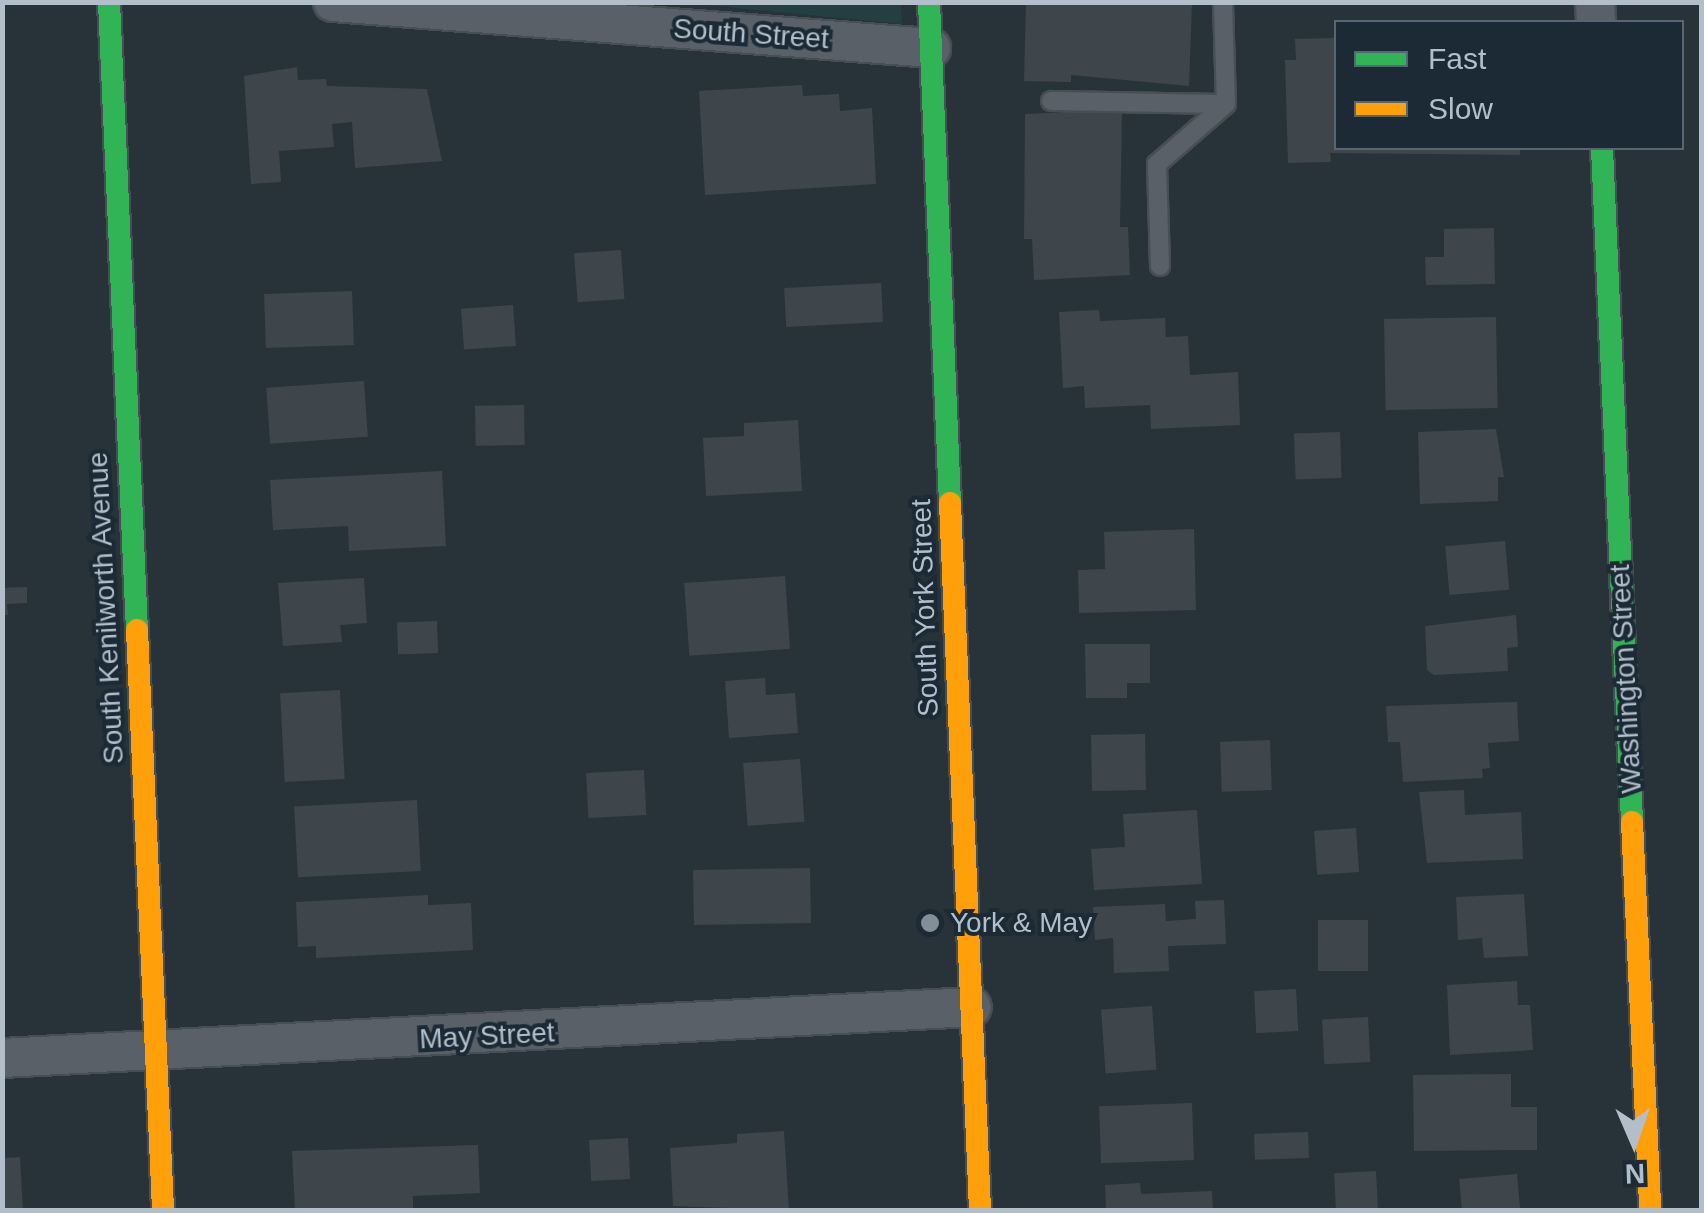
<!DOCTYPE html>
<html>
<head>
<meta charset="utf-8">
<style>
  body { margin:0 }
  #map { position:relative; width:1704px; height:1213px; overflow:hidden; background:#283239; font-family:Arial,sans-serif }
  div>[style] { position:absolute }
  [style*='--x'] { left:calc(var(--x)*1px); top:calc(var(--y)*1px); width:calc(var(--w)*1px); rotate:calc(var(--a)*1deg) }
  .green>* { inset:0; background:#243f3f }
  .building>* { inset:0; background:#3e464c; transform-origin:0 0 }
  .roads { filter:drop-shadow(2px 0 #474e54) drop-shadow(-2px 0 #474e54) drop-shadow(0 2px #474e54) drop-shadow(0 -2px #474e54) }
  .lane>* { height:18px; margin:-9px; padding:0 9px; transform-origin:9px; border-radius:9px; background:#596067 }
  .street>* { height:38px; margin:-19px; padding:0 19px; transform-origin:19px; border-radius:19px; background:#596067 }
  .fast>* { height:22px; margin:-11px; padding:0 11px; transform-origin:11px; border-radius:11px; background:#30b455 }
  .slow>* { height:22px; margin:-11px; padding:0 11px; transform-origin:11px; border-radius:11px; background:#ff9f0a }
  .dots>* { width:28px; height:28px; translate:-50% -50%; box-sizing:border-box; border:5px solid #1b2a35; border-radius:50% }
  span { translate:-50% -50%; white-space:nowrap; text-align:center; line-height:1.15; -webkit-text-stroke:8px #1b2a35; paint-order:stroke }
  .street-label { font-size:28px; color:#b2bfcb }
  .poi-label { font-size:28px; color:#b2bfcb }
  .left { translate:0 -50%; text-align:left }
  .frame { position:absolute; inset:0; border:5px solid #b2bfcb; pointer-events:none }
  .legend { position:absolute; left:1334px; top:20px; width:350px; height:130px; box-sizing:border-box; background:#1b2a35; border:2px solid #576671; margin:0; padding:12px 18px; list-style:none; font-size:30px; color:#b2bfcb }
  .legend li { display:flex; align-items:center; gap:20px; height:50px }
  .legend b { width:50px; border:2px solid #576671 }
  .north { position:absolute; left:1584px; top:1093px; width:100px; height:100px; -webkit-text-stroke:8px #1b2a35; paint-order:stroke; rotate:178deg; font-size:28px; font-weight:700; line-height:40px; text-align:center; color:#b2bfcb }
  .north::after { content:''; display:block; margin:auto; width:35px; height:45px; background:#b2bfcb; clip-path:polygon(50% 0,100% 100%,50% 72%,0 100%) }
</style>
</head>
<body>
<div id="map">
  <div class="green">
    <div style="clip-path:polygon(684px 3px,901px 3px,902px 24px)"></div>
  </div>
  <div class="building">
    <div style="clip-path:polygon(1026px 2px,1192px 2px,1189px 86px,1071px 75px,1071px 82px,1024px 81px)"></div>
    <div style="clip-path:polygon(1336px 38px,1336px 148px,1520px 148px,1520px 155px,1330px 153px,1331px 162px,1288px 163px,1285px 60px,1296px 60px,1295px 39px)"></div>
    <div style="clip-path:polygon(297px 67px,298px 80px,326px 79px,327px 86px,427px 89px,442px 161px,355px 168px,352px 122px,332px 124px,334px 147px,279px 151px,281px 182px,251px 184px,244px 76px)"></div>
    <div style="clip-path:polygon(802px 85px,803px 96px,839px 94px,840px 111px,872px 108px,876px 184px,705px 195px,699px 91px)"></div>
    <div style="clip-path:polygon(1122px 109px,1120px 227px,1128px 227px,1130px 275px,1034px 280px,1032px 239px,1024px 239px,1025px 114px)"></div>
    <div style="clip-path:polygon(1494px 228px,1495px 284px,1426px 285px,1425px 257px,1444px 257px,1444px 229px)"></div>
    <div style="left:621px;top:250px;width:49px;height:47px;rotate:86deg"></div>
    <div style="left:881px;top:283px;width:39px;height:97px;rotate:87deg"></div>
    <div style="left:352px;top:291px;width:54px;height:88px;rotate:88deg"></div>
    <div style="left:513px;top:305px;width:41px;height:52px;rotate:86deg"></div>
    <div style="clip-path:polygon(1099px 310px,1100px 321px,1165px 318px,1166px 337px,1188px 336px,1190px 375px,1238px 372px,1240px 425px,1151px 429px,1150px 405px,1085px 408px,1084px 386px,1063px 388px,1059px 312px)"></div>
    <div style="left:1496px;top:317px;width:91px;height:112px;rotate:89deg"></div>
    <div style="left:364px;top:381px;width:56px;height:98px;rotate:86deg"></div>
    <div style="left:524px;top:405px;width:40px;height:49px;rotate:89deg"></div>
    <div style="clip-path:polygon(798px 420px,802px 491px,706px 496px,703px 438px,744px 436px,744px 423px)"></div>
    <div style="clip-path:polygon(1496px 429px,1504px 477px,1498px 477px,1498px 501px,1420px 504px,1418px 432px)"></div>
    <div style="left:1340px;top:432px;width:46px;height:46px;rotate:88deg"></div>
    <div style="clip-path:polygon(442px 471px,446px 546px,349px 551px,348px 526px,273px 530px,270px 480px)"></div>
    <div style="clip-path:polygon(1194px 529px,1196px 610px,1079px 613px,1078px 570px,1105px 569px,1104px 532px)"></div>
    <div style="left:1505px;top:541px;width:49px;height:60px;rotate:85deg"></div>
    <div style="left:785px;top:576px;width:73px;height:101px;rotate:86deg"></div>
    <div style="clip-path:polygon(364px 578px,367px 623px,340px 625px,342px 642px,283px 646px,278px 583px)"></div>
    <div style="clip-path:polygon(27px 587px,27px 603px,7px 604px,8px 615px,2px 615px,2px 588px)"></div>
    <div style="clip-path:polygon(1516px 615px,1518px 647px,1507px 648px,1508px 671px,1434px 675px,1427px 670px,1425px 626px)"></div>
    <div style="left:437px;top:621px;width:32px;height:40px;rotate:88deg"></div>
    <div style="clip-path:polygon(1085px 644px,1150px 644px,1150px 683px,1127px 683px,1127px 698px,1086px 698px)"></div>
    <div style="clip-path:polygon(765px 678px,766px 695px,795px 693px,798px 733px,729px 738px,725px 681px)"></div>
    <div style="left:340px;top:690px;width:89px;height:60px;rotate:87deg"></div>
    <div style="clip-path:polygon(1517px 702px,1519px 741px,1488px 743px,1490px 768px,1482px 769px,1483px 778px,1403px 782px,1400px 742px,1388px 742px,1386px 706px)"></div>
    <div style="left:1145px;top:734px;width:56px;height:54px;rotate:89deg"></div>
    <div style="left:1270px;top:740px;width:50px;height:50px;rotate:88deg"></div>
    <div style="left:800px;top:759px;width:63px;height:57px;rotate:86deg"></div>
    <div style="left:644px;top:770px;width:45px;height:58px;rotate:87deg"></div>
    <div style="clip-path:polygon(1464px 790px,1465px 815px,1521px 812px,1523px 859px,1427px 863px,1419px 792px)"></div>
    <div style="left:417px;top:800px;width:71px;height:123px;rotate:87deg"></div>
    <div style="clip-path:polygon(1197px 810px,1202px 884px,1094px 890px,1091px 849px,1125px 847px,1123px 814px)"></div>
    <div style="left:1356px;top:828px;width:44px;height:42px;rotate:86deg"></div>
    <div style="left:810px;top:868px;width:55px;height:117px;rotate:89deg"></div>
    <div style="clip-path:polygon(1524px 894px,1528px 956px,1484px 958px,1482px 938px,1458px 940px,1456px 897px)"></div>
    <div style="clip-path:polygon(428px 895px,428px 905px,471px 903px,473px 950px,316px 958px,316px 946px,298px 947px,296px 902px)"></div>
    <div style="clip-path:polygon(1224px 900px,1226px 944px,1168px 946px,1169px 971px,1114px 973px,1113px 938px,1095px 940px,1093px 907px,1165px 904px,1166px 921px,1196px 919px,1195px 901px)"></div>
    <div style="left:1318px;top:920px;width:50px;height:51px"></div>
    <div style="clip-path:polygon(1517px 981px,1518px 1005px,1530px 1005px,1533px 1050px,1450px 1055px,1447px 985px)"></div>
    <div style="left:1296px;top:989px;width:42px;height:42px;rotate:87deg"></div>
    <div style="left:1152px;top:1006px;width:64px;height:51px;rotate:86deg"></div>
    <div style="left:1368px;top:1017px;width:45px;height:46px;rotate:87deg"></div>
    <div style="clip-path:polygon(1511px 1074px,1511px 1107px,1537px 1107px,1537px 1150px,1414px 1151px,1413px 1075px)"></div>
    <div style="left:1192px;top:1103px;width:57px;height:93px;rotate:88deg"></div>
    <div style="clip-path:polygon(784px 1131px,789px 1210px,673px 1206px,670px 1148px,737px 1143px,737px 1134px)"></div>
    <div style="left:1308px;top:1132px;width:26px;height:54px;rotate:88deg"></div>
    <div style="left:628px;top:1138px;width:41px;height:39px;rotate:87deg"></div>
    <div style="clip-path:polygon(478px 1145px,480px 1193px,413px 1196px,413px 1210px,295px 1210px,292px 1151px)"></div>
    <div style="clip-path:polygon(20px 1157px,23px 1210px,2px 1210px,2px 1158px)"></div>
    <div style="left:1376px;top:1171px;width:39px;height:42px;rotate:87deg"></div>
    <div style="left:1517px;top:1174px;width:36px;height:58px;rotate:85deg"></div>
    <div style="clip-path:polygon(1140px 1183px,1141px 1194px,1212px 1191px,1213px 1210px,1106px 1210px,1105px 1185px)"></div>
  </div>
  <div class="roads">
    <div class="lane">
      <div style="--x:1051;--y:101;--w:174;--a:1"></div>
      <div style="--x:1160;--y:266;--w:102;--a:-91.7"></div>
      <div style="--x:1157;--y:164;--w:91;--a:-41"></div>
      <div style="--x:1226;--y:104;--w:102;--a:-91.7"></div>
    </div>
    <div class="street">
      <div style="--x:333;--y:2;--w:600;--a:4.4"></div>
      <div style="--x:1595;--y:2;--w:20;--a:87"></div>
      <div style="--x:2;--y:1058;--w:971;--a:-3.01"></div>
    </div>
    <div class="fast">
      <div style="--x:109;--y:2;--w:629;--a:87.45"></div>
      <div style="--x:929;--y:2;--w:501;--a:87.6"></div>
      <div style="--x:1602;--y:148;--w:675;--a:87.45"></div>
    </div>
    <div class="slow">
      <div style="--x:950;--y:503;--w:708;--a:87.57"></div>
      <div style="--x:137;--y:630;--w:581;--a:87.43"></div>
      <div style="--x:1632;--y:822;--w:388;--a:87.3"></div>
    </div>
  </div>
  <div class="dots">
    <div style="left:930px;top:923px;background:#828e98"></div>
  </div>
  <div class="street-label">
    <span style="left:751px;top:34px;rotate:4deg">South Street</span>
    <span style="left:106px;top:608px;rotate:-93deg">South Kenilworth Avenue</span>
    <span style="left:925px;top:608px;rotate:-92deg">South York Street</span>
    <span style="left:1626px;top:679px;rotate:-93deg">Washington Street</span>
    <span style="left:487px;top:1036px;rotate:-3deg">May Street</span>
  </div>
  <div class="poi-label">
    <span class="left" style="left:950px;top:923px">York &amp; May</span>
  </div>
  <div class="frame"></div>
  <ul class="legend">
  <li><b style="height:12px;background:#30b455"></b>Fast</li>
  <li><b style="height:12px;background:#ff9f0a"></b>Slow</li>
  </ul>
  <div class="north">N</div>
</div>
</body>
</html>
